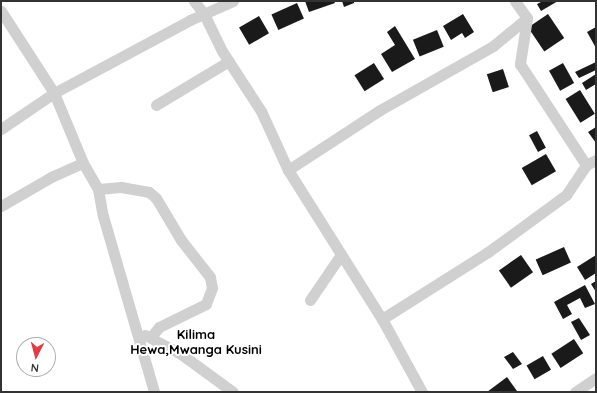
<!DOCTYPE html>
<html>
<head>
<meta charset="utf-8">
<style>
  body { margin:0 }
  #map { position:relative; width:597px; height:393px; overflow:hidden; background:#fff; font-family:Quicksand,sans-serif }
  div>[style] { position:absolute }
  [style*='--x'] { left:calc(var(--x)*1px); top:calc(var(--y)*1px); width:calc(var(--w)*1px); rotate:calc(var(--a)*1deg) }
  .building>* { inset:0; background:#1a1a1a; transform-origin:0 0 }
  .minor>* { height:11px; margin:-5.5px; padding:0 5.5px; transform-origin:5.5px; border-radius:5.5px; background:#d0d0d0 }
  span { translate:-50% -50%; white-space:nowrap; text-align:center; line-height:1.15; -webkit-text-stroke:4px #fff; paint-order:stroke }
  .neighbourhood-label { font-size:13px; color:#000; font-weight:700 }
  .frame { position:absolute; inset:0; border:2px solid #333; pointer-events:none }
  .north { position:absolute; left:16px; top:337px; width:40px; height:40px; box-sizing:border-box; background:#fff; border:1px solid #adadad; border-radius:50%; rotate:186deg; font-size:11px; font-weight:700; line-height:16px; text-align:center; color:#333 }
  .north::after { content:''; display:block; margin:auto; width:14px; height:18px; background:#e63946; clip-path:polygon(50% 0,100% 100%,50% 72%,0 100%) }
</style>
</head>
<body>
<div id="map">
  <div class="building">
    <div style="clip-path:polygon(305px 1px,334px 1px,335px 3px,309px 12px)"></div>
    <div style="clip-path:polygon(342px 1px,354px 1px,354px 3px,344px 7px)"></div>
    <div style="clip-path:polygon(543px 1px,558px 1px,541px 11px,537px 4px)"></div>
    <div style="left:297px;top:3px;width:17px;height:28px;rotate:66deg"></div>
    <div style="clip-path:polygon(463px 14px,474px 32px,465px 38px,462px 33px,451px 40px,443px 26px)"></div>
    <div style="left:548px;top:14px;width:29px;height:24px;rotate:56deg"></div>
    <div style="left:259px;top:16px;width:20px;height:23px;rotate:60deg"></div>
    <div style="clip-path:polygon(395px 26px,415px 59px,392px 72px,381px 54px,395px 45px,387px 32px)"></div>
    <div style="clip-path:polygon(596px 27px,596px 48px,587px 32px)"></div>
    <div style="left:437px;top:30px;width:18px;height:26px;rotate:68deg"></div>
    <div style="clip-path:polygon(596px 62px,596px 70px,579px 78px,575px 72px)"></div>
    <div style="left:374px;top:63px;width:19px;height:23px;rotate:58deg"></div>
    <div style="left:563px;top:63px;width:23px;height:16px;rotate:61deg"></div>
    <div style="left:503px;top:69px;width:19px;height:17px;rotate:72deg"></div>
    <div style="clip-path:polygon(596px 74px,596px 84px,586px 90px,582px 83px)"></div>
    <div style="left:580px;top:90px;width:28px;height:17px;rotate:58deg"></div>
    <div style="clip-path:polygon(596px 127px,596px 143px,588px 132px)"></div>
    <div style="left:537px;top:131px;width:19px;height:9px;rotate:62deg"></div>
    <div style="left:546px;top:154px;width:20px;height:28px;rotate:60deg"></div>
    <div style="left:564px;top:247px;width:17px;height:31px;rotate:66deg"></div>
    <div style="left:521px;top:255px;width:21px;height:27px;rotate:55deg"></div>
    <div style="clip-path:polygon(596px 255px,596px 273px,585px 280px,577px 267px)"></div>
    <div style="clip-path:polygon(596px 281px,596px 292px,591px 284px)"></div>
    <div style="clip-path:polygon(585px 285px,595px 304px,585px 308px,580px 298px,567px 305px,572px 314px,563px 319px,554px 302px)"></div>
    <div style="clip-path:polygon(579px 318px,590px 335px,581px 340px,571px 322px)"></div>
    <div style="left:574px;top:339px;width:17px;height:27px;rotate:57deg"></div>
    <div style="clip-path:polygon(513px 352px,522px 364px,513px 369px,504px 357px)"></div>
    <div style="left:543px;top:356px;width:16px;height:19px;rotate:60deg"></div>
    <div style="clip-path:polygon(507px 377px,517px 391px,515px 392px,487px 392px)"></div>
  </div>
  <div class="minor">
    <div style="--x:194;--y:1;--w:16;--a:52"></div>
    <div style="--x:204;--y:14;--w:41;--a:64.1"></div>
    <div style="--x:222;--y:51;--w:72;--a:57"></div>
    <div style="--x:261;--y:111;--w:65;--a:65.4"></div>
    <div style="--x:288;--y:170;--w:176;--a:57.8"></div>
    <div style="--x:382;--y:319;--w:83;--a:61.3"></div>
    <div style="--x:515;--y:1;--w:21;--a:55"></div>
    <div style="--x:1;--y:11;--w:98;--a:57.1"></div>
    <div style="--x:54;--y:93;--w:76;--a:67.5"></div>
    <div style="--x:83;--y:163;--w:30;--a:60"></div>
    <div style="--x:98;--y:189;--w:27;--a:80"></div>
    <div style="--x:103;--y:216;--w:183;--a:73.8"></div>
    <div style="--x:156;--y:105;--w:85;--a:-31.1"></div>
    <div style="--x:1;--y:129;--w:64;--a:-34.2"></div>
    <div style="--x:54;--y:93;--w:154;--a:-28.2"></div>
    <div style="--x:190;--y:20;--w:47;--a:-23.8"></div>
    <div style="--x:288;--y:170;--w:110;--a:-33.1"></div>
    <div style="--x:380;--y:110;--w:130;--a:-29.5"></div>
    <div style="--x:493;--y:46;--w:44;--a:-39.5"></div>
    <div style="--x:527;--y:18;--w:47;--a:98.7"></div>
    <div style="--x:520;--y:64;--w:121;--a:56.8"></div>
    <div style="--x:98;--y:189;--w:23;--a:-5"></div>
    <div style="--x:121;--y:187;--w:28;--a:10"></div>
    <div style="--x:149;--y:192;--w:9;--a:41"></div>
    <div style="--x:156;--y:198;--w:49;--a:59.2"></div>
    <div style="--x:181;--y:240;--w:47;--a:51.9"></div>
    <div style="--x:210;--y:277;--w:11;--a:80"></div>
    <div style="--x:212;--y:288;--w:17;--a:111"></div>
    <div style="--x:206;--y:304;--w:52;--a:153.9"></div>
    <div style="--x:159;--y:327;--w:13;--a:129"></div>
    <div style="--x:1;--y:206;--w:58;--a:-30.1"></div>
    <div style="--x:51;--y:177;--w:35;--a:-24"></div>
    <div style="--x:310;--y:300;--w:53;--a:-55.7"></div>
    <div style="--x:382;--y:319;--w:125;--a:-32.3"></div>
    <div style="--x:488;--y:252;--w:97;--a:-36.2"></div>
    <div style="--x:566;--y:195;--w:36;--a:-56"></div>
    <div style="--x:586;--y:165;--w:11;--a:-27"></div>
    <div style="--x:145;--y:335;--w:41;--a:27.8"></div>
    <div style="--x:181;--y:354;--w:64;--a:36.2"></div>
    <div style="--x:575;--y:392;--w:25;--a:-34"></div>
  </div>
  <div class="neighbourhood-label">
    <span style="left:196px;top:342px">Kilima<br>Hewa,Mwanga Kusini</span>
  </div>
  <div class="frame"></div>
  <div class="north">N</div>
</div>
</body>
</html>
